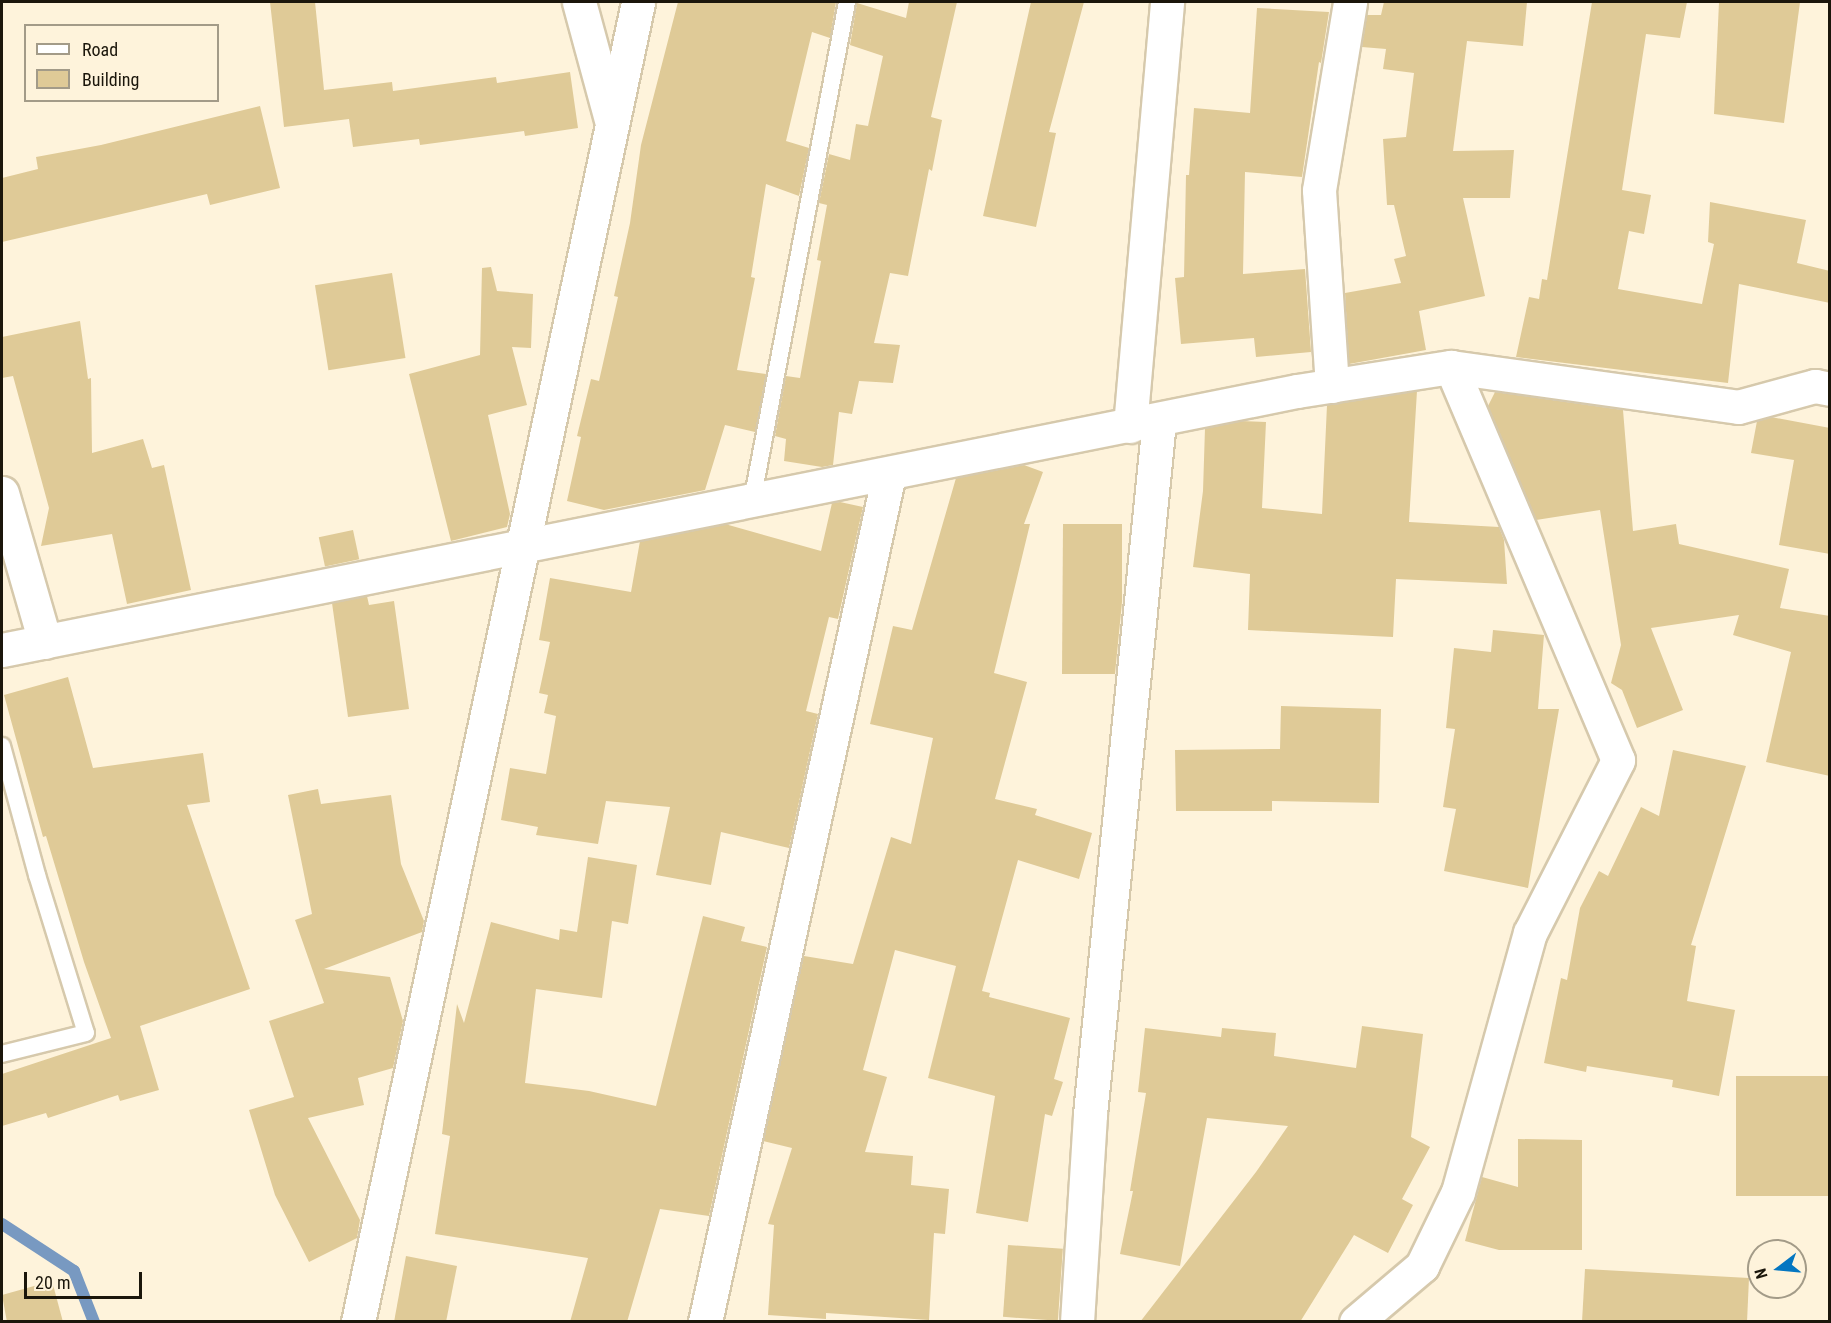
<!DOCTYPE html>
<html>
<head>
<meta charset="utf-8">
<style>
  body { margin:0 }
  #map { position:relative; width:1831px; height:1323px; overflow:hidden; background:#fef3db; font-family:"Roboto Condensed",sans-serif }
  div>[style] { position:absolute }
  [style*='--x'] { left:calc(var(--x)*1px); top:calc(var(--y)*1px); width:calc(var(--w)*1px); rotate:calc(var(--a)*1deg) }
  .stream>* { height:12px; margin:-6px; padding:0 6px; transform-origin:6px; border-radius:6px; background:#7899c1 }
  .building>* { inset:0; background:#dfca97; transform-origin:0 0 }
  .roads { filter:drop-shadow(2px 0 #d6c9ac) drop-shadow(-2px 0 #d6c9ac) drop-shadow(0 2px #d6c9ac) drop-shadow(0 -2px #d6c9ac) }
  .lane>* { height:16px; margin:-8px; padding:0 8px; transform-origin:8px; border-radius:8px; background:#fff }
  .street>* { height:33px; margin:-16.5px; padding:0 16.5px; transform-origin:16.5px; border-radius:16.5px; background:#fff }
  span { translate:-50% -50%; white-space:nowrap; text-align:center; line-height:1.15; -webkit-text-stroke:4.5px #fef3db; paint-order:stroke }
  .frame { position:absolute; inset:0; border:3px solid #1b160b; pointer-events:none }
  .legend { position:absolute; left:24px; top:24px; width:195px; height:78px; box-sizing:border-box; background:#fef3db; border:2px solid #a39b88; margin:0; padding:8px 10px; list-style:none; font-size:18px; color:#1b160b }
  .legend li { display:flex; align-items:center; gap:12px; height:30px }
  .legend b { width:30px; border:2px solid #a39b88 }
  .north { position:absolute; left:1747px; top:1239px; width:60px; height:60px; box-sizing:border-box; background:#fef3db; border:2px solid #a39b88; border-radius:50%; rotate:254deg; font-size:16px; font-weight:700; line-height:24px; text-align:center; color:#1b160b }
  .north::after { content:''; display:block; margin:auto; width:21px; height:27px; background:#0476c1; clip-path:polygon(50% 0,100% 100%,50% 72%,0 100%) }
  .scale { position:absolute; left:24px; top:1272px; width:118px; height:27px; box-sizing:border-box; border:3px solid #1b160b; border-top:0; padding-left:8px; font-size:18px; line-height:21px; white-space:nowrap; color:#1b160b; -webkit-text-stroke:4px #fef3db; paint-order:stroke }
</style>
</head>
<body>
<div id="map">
  <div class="stream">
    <div style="--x:2;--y:1224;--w:86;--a:33.1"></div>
    <div style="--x:74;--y:1271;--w:55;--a:68.6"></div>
  </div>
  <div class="building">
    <div style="clip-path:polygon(270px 2px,315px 2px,324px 90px,392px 82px,393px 91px,496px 77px,497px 83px,570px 72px,578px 128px,525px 136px,524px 131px,420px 145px,419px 139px,353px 147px,349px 119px,284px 127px)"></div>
    <div style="clip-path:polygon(678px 2px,836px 2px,830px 38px,812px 32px,786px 141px,809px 148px,799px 196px,766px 184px,751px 277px,755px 278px,737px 370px,766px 374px,755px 432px,725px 425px,705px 490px,604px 510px,567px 501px,581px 437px,577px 436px,591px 379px,599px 381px,618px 297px,614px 296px,630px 223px,641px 145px)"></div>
    <div style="clip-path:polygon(909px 2px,957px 2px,931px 117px,942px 120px,932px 171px,929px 169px,908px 276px,890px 273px,874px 343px,900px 345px,893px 383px,859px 381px,852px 414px,839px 412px,833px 465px,822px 467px,784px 461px,786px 439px,775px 436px,786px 376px,800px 378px,821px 261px,817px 260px,827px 205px,819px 203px,829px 154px,850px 160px,856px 124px,868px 126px,883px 56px,850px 45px,857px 3px,906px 18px)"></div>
    <div style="clip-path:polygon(1031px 2px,1084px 2px,1049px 132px,1056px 133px,1036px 227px,983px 216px)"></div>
    <div style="clip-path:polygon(1384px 2px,1527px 2px,1523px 46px,1467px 41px,1453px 151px,1514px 150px,1510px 198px,1463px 198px,1485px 296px,1419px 311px,1426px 350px,1349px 364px,1345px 293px,1401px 283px,1394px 259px,1406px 256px,1394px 205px,1387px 205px,1383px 139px,1406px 137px,1414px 73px,1383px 69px,1386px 49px,1362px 47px,1367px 15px,1381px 15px)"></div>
    <div style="clip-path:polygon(1592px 2px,1687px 2px,1680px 38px,1646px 34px,1622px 190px,1651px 195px,1644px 234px,1629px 231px,1618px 289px,1702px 304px,1714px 244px,1708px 242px,1710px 202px,1806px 220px,1797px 263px,1830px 271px,1830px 303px,1739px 284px,1728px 383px,1516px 357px,1529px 297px,1539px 299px,1542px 279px,1547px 280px)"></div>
    <div style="clip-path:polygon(1719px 2px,1800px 2px,1784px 123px,1714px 114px)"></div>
    <div style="clip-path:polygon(1257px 8px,1329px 12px,1321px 63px,1319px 62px,1302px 177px,1245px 172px,1243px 274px,1305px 269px,1311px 352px,1256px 357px,1254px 338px,1181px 344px,1175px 278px,1184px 277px,1186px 175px,1189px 175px,1194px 108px,1250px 113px)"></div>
    <div style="clip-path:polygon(260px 106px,280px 188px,210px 205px,207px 194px,2px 242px,2px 178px,38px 169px,36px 157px,101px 145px)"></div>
    <div style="clip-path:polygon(491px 267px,497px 291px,533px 294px,531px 348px,512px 347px,527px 405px,488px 415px,510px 514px,507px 527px,451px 541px,409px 374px,480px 355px,482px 268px)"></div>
    <div style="left:392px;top:273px;width:86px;height:78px;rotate:81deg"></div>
    <div style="clip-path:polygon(80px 321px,88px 379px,91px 378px,92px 453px,143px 439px,152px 468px,164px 465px,191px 590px,127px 604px,112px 534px,41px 546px,49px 508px,13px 376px,2px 378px,2px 337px)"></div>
    <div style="clip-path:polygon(1417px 391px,1409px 522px,1499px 527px,1504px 540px,1507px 584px,1396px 579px,1393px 637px,1248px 630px,1250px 574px,1193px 567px,1203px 491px,1205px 428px,1241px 421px,1266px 422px,1262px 508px,1322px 514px,1327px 405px)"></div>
    <div style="clip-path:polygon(1495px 392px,1623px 410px,1633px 531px,1676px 524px,1679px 544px,1789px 569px,1780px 608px,1830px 616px,1830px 776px,1766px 762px,1791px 652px,1733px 635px,1739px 615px,1651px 628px,1683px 710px,1637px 728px,1622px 690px,1611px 683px,1621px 645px,1600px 510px,1536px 520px,1488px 406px)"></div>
    <div style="clip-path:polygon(1771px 417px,1830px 428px,1830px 554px,1779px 545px,1794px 460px,1751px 453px,1757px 421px)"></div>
    <div style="clip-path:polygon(1024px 465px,1043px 472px,1024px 524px,1030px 524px,994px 673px,1027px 682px,995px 799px,1037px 809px,1035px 815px,1092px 833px,1079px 879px,1018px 860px,982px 991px,990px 993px,989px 997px,1070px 1018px,1054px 1079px,1063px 1082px,1052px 1116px,1045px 1114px,1028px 1222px,976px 1213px,995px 1096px,928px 1078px,956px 966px,895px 950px,863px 1070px,887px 1077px,865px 1152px,913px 1156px,911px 1185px,949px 1189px,945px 1234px,934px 1233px,929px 1320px,826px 1313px,826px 1319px,768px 1315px,774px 1225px,768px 1224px,792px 1148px,763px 1141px,804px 956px,853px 964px,891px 837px,911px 844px,933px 738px,870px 724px,893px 626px,912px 630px,956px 478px)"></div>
    <div style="clip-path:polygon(840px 502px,863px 507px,838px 619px,829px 617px,806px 711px,818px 714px,789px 848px,721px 832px,711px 885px,656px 875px,670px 807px,606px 801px,598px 844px,536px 835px,538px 827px,501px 820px,510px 768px,546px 774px,556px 716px,544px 713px,548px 695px,539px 693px,550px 642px,539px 640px,550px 578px,631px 592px,640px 541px,725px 524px,821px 551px,832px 503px)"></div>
    <div style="clip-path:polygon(1063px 524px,1122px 524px,1122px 602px,1115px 674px,1062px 674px)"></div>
    <div style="left:353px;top:530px;width:30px;height:35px;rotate:78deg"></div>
    <div style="clip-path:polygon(367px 596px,369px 605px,394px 601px,409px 709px,348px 717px,332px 603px)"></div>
    <div style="clip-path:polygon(1493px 630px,1544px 635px,1538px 709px,1559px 709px,1528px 888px,1444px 871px,1456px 809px,1443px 807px,1455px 729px,1446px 728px,1454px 648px,1491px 652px)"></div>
    <div style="clip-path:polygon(68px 677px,93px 768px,203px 753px,210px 802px,187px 805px,250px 989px,140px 1026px,159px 1090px,120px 1101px,118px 1095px,48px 1118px,46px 1113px,2px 1126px,2px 1074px,111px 1038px,84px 962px,46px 836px,43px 837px,4px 695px)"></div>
    <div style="clip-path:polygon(1281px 706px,1381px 709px,1379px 803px,1272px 801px,1272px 811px,1176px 811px,1175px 750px,1280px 749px)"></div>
    <div style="clip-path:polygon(1673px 750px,1746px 766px,1691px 945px,1696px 946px,1687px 1001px,1735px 1010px,1719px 1096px,1672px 1087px,1673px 1080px,1587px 1066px,1586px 1072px,1544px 1063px,1561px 978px,1567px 980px,1580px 908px,1599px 871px,1608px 876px,1641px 807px,1659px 816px)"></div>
    <div style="clip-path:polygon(318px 789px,321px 804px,391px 795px,401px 864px,424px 921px,422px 932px,324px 969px,390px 977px,403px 1021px,393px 1068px,358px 1078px,364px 1105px,308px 1118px,360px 1220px,357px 1238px,309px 1262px,275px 1195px,249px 1110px,294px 1097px,269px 1021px,324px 1003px,295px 920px,312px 914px,288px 795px)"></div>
    <div style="clip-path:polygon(588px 857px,637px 865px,628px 924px,612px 921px,602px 998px,536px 989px,525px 1083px,589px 1091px,656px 1106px,703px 916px,745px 927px,741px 941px,767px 947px,709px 1216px,660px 1209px,627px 1322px,570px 1322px,588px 1258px,435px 1234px,450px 1136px,442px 1134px,457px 1004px,464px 1023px,491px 922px,559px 940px,560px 929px,577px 932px)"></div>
    <div style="clip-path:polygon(1362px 1026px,1423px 1034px,1411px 1137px,1430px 1147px,1402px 1199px,1413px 1205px,1388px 1253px,1354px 1235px,1300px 1322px,1140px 1322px,1256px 1172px,1288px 1126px,1207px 1118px,1180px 1266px,1120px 1254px,1133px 1191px,1130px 1191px,1146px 1093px,1138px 1092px,1145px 1028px,1221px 1037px,1222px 1028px,1276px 1033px,1274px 1056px,1356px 1068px)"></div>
    <div style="left:1830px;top:1076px;width:120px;height:94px;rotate:90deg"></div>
    <div style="clip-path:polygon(1518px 1139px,1582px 1140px,1582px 1250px,1499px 1250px,1465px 1241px,1482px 1177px,1518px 1187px)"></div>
    <div style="left:1008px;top:1245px;width:55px;height:72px;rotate:4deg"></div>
    <div style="clip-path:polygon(406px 1256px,457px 1266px,446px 1322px,394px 1322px)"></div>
    <div style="clip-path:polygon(1585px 1269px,1749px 1278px,1747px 1322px,1582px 1322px)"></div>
    <div style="clip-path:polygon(52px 1281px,63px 1322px,7px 1322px,2px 1295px)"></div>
  </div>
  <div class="roads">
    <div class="lane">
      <div style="--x:752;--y:501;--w:508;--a:-79.22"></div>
      <div style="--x:2;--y:746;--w:134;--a:74.8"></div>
      <div style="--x:37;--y:875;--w:165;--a:72.8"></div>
      <div style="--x:86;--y:1033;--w:87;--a:166"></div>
    </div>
    <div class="street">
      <div style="--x:579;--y:2;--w:122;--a:74.8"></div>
      <div style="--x:1332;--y:386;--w:196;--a:-93.8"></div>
      <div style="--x:1319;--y:190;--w:191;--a:-80.6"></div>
      <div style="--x:1130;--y:426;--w:426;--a:-85"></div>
      <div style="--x:2;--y:493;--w:155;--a:73.9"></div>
      <div style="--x:2;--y:650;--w:1321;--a:-11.31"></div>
      <div style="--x:1297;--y:391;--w:156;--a:-8.9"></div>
      <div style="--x:1451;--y:367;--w:290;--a:7.9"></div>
      <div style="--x:1738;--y:407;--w:80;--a:-15.3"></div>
      <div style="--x:1815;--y:386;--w:15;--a:11"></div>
      <div style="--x:358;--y:1322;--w:1349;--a:-78.02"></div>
      <div style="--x:705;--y:1322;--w:868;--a:-77.76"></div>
      <div style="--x:1077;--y:1322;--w:208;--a:-86.4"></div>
      <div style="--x:1090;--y:1114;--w:697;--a:-84.32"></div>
      <div style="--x:1356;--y:1322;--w:87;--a:-40.3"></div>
      <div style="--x:1422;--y:1266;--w:82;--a:-64.1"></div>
      <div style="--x:1458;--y:1192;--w:269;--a:-74.5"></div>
      <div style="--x:1530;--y:933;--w:194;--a:-63"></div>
      <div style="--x:1618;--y:760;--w:427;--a:-113"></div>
    </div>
  </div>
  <div class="frame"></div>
  <ul class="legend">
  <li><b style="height:8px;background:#fff"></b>Road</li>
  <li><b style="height:16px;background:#dfca97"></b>Building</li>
  </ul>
  <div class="north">N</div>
  <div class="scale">20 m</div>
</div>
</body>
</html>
